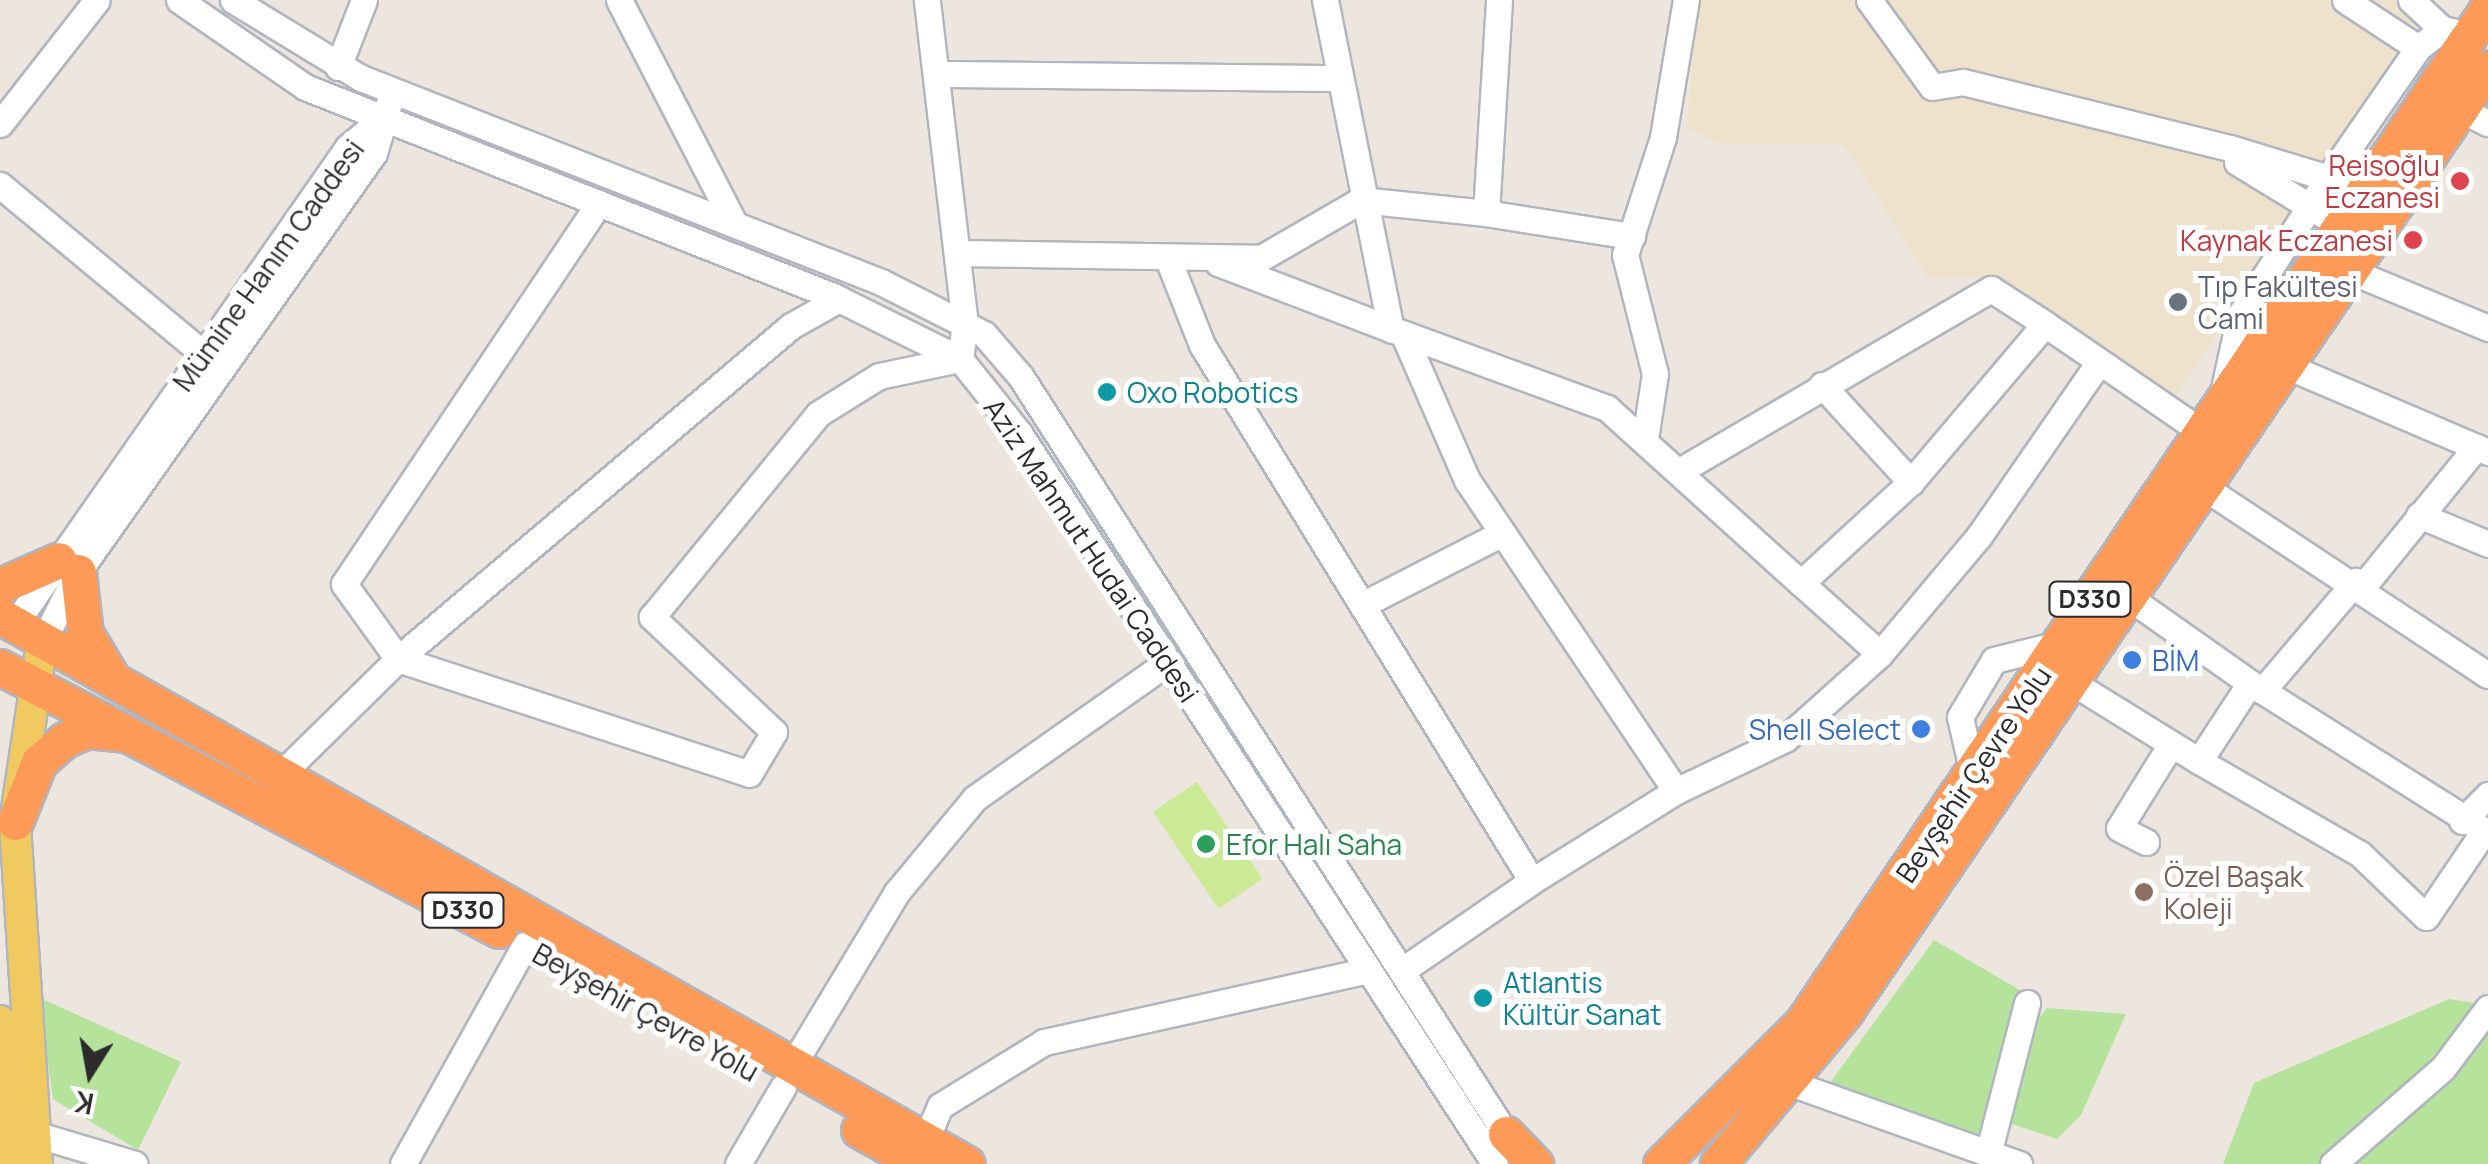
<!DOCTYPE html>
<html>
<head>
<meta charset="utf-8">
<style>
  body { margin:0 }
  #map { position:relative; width:2488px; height:1164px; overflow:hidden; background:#ede6de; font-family:Manrope,sans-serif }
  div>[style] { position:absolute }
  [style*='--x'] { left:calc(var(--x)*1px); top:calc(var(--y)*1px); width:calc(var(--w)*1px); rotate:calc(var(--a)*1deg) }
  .education>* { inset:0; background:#eee2cd }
  .green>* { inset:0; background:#b6e39b }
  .pitch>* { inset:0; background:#caea96; transform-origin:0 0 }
  .roads { filter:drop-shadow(2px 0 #b1b5bf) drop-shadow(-2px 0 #b1b5bf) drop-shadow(0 2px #b1b5bf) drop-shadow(0 -2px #b1b5bf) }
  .minor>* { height:25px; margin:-12.5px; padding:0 12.5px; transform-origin:12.5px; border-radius:12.5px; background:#fff }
  .major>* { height:30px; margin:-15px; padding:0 15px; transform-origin:15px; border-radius:15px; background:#f0c960 }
  .highway>* { height:35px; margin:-17.5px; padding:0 17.5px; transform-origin:17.5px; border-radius:17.5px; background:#fd9a58 }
  .dots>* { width:28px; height:28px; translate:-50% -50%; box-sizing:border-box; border:5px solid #fff; border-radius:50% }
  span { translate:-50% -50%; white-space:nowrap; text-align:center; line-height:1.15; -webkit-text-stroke:10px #fff; paint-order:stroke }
  .shield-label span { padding:2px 8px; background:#fff; border:2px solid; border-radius:8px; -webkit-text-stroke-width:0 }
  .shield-label { font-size:25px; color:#2b2b2b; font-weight:700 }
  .health-label { font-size:28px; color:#be3a42 }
  .right { translate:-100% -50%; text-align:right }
  .street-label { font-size:28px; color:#2b2b2b }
  .worship-label { font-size:28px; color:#5b616d }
  .left { translate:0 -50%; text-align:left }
  .culture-label { font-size:28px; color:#0d838f }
  .shop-label { font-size:28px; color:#366cbe }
  .leisure-label { font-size:28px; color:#27864d }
  .education-label { font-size:28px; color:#785e54 }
  .north { position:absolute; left:40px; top:1024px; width:100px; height:100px; -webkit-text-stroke:8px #fff; paint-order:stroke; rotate:191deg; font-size:28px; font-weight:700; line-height:40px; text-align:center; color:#2b2b2b }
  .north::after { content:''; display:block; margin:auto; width:35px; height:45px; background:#2b2b2b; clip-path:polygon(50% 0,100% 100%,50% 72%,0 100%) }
</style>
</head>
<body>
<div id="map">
  <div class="education">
    <div style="clip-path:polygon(1697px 0,2433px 0,2176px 396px,1991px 278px,1928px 278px,1844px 145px,1716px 143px,1687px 127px)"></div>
  </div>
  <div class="green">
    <div style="clip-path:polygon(1934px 940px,2025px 993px,1986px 1137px,1917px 1125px,1824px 1091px)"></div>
    <div style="clip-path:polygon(38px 997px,181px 1062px,138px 1150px,53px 1099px)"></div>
    <div style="clip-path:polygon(2449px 999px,2488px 1005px,2488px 1164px,2223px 1164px,2254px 1083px)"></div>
    <div style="clip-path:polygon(2047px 1008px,2126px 1014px,2081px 1115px,2057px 1139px,2006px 1122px,2023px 1038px)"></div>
  </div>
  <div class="pitch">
    <div style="left:1197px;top:782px;width:117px;height:53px;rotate:56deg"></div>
  </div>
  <div class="roads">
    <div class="minor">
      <div style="--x:179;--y:0;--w:153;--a:34.6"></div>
      <div style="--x:305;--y:87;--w:568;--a:21.6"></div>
      <div style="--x:833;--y:296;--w:142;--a:26.4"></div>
      <div style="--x:960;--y:359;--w:95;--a:51.4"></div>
      <div style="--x:1019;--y:433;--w:872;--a:56.93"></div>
      <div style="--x:233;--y:0;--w:150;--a:31.4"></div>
      <div style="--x:361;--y:78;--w:559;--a:21.42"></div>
      <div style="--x:881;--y:282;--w:115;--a:26.8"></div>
      <div style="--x:984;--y:334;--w:57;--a:49.3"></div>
      <div style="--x:1021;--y:377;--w:914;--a:57.37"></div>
      <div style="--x:619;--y:0;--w:251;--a:62.7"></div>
      <div style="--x:1325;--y:0;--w:336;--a:78.7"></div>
      <div style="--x:1391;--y:329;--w:230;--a:20.1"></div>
      <div style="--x:1607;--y:408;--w:261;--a:42.1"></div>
      <div style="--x:1801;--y:583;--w:149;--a:-42.6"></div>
      <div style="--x:1911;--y:482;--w:207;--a:-49.7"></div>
      <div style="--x:2045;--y:324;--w:187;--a:34.5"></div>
      <div style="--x:1869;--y:0;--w:107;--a:54.1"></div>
      <div style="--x:1932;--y:87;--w:31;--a:-9"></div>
      <div style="--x:1963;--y:82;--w:275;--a:13.9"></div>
      <div style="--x:2230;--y:148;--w:102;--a:17"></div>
      <div style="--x:2328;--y:178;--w:35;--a:33"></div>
      <div style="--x:2345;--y:0;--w:87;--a:33.3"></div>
      <div style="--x:2411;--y:0;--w:42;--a:43.1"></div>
      <div style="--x:338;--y:67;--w:72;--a:-68.8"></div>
      <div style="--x:938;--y:74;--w:399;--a:0.6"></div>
      <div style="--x:2460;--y:109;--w:31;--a:27"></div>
      <div style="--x:0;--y:124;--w:157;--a:-52"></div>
      <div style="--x:2237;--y:162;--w:119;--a:31.5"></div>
      <div style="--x:0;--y:185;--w:261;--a:39.7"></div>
      <div style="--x:599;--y:203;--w:458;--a:123.8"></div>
      <div style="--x:344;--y:584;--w:92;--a:54.2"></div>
      <div style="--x:398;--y:659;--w:369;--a:18.1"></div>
      <div style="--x:749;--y:774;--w:49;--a:-59.2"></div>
      <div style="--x:774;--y:732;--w:168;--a:-136.7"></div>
      <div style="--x:652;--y:617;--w:262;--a:-50.7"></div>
      <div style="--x:818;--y:414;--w:72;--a:-31.9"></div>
      <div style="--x:879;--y:376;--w:83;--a:-11.9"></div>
      <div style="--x:960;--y:359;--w:34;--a:-82"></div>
      <div style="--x:965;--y:325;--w:327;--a:-96.7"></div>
      <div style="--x:1486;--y:213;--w:148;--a:9"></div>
      <div style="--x:958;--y:253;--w:303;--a:0.9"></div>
      <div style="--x:1261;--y:258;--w:116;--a:-30.1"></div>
      <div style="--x:1361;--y:200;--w:126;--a:5.9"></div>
      <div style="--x:1486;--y:213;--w:213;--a:-86.5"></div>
      <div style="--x:1168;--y:259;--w:92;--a:68.4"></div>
      <div style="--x:1202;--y:345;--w:629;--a:58.38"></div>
      <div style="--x:1532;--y:881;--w:170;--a:-32"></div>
      <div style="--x:1676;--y:791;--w:375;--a:-123.9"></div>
      <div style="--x:1467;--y:480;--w:158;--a:-113.5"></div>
      <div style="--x:1218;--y:263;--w:185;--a:20.9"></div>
      <div style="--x:2348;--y:270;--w:152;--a:22.5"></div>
      <div style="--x:2282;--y:364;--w:224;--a:23.1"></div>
      <div style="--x:1822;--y:385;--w:132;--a:47.5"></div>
      <div style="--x:2223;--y:393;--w:80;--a:-77.7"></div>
      <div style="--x:2240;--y:315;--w:163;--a:-57.3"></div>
      <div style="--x:2328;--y:178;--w:158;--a:-55.3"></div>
      <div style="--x:2418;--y:48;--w:31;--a:-38"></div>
      <div style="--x:2442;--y:29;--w:29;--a:12"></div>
      <div style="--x:1645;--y:439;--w:66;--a:-81.3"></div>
      <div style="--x:1655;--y:374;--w:123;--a:-104.1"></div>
      <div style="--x:1625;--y:255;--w:124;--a:-72.1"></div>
      <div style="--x:1663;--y:137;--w:139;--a:-80.5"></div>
      <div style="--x:1681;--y:470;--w:359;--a:-30.3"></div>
      <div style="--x:1991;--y:289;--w:64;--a:32.9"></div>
      <div style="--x:2199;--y:484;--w:346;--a:33.5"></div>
      <div style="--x:2419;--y:515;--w:75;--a:22.8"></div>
      <div style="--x:2364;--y:585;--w:178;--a:-50.9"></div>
      <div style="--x:2124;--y:594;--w:154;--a:35.2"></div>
      <div style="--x:2250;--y:683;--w:93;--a:123.2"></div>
      <div style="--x:2199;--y:761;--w:186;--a:30"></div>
      <div style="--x:2360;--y:854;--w:91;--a:43.7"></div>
      <div style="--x:2426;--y:917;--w:104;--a:-56"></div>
      <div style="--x:1362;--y:605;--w:156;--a:-27.1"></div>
      <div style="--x:14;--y:625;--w:583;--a:-55.06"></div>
      <div style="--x:348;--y:147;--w:48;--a:-40"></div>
      <div style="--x:42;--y:643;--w:80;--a:-63.1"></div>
      <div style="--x:78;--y:572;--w:513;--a:-54.76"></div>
      <div style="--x:374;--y:153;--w:52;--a:-73.3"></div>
      <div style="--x:1880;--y:654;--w:154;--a:-50"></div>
      <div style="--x:1979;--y:536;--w:211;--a:-55.4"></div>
      <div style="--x:2070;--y:681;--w:152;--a:31.8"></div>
      <div style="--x:2250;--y:683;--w:281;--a:32.2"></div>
      <div style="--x:2262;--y:691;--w:145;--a:-49.5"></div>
      <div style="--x:1973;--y:773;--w:57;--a:-103.1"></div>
      <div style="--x:1960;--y:717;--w:66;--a:-59.2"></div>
      <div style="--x:1994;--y:660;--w:70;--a:-14"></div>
      <div style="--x:280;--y:775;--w:165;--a:-44.5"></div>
      <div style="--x:398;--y:659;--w:515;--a:-40.28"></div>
      <div style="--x:791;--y:326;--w:55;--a:-29.4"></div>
      <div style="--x:1676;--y:791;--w:121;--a:-25.5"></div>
      <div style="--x:1785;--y:739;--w:127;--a:-41.8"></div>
      <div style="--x:1880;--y:654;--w:106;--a:-138.1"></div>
      <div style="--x:2462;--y:821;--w:37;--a:-45"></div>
      <div style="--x:2146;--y:842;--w:30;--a:-153"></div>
      <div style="--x:2119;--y:828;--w:99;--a:-58.2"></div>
      <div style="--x:1404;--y:969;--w:155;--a:-34.5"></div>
      <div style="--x:792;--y:1066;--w:203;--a:-58.9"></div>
      <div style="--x:897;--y:892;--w:122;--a:-50.3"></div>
      <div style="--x:975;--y:798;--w:236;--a:-35.2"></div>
      <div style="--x:1793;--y:1084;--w:240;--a:19.5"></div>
      <div style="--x:35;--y:1134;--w:104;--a:16.7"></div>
      <div style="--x:926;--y:1139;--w:36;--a:-67"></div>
      <div style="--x:940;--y:1106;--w:122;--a:-31.6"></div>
      <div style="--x:1044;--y:1042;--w:329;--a:-12.5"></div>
      <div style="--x:1988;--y:1154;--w:156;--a:-75.5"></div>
      <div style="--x:403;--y:1164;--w:251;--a:-60.9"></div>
      <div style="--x:738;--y:1164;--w:89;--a:-59.7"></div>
      <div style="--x:2333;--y:1164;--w:146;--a:-41.1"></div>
      <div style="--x:2443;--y:1068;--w:75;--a:-53.1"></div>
    </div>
    <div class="major">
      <div style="--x:0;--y:1021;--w:144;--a:84.8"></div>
      <div style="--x:37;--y:1164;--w:343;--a:-93.7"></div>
      <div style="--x:15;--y:822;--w:181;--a:-81.4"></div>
    </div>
    <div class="highway">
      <div style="--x:78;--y:572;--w:61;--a:83.5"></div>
      <div style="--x:85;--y:633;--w:55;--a:59.2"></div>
      <div style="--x:0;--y:586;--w:64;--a:-23.8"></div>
      <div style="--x:0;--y:616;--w:1111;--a:29.54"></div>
      <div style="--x:0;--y:667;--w:564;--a:27.79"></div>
      <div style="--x:15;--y:822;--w:65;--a:-68.2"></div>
      <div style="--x:39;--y:762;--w:33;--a:-41"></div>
      <div style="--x:64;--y:740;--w:26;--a:-23"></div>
      <div style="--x:88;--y:730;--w:39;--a:6"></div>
      <div style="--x:859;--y:1130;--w:70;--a:29.1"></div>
      <div style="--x:1506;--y:1134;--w:42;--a:46"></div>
      <div style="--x:1661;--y:1164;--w:201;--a:-45"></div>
      <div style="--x:1803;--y:1022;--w:1224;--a:-55.96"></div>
      <div style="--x:1718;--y:1164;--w:198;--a:-50.1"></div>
      <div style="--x:1845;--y:1012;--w:1142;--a:-55.74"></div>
    </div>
  </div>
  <div class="dots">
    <div style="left:2460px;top:181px;background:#e0444e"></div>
    <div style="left:2413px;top:240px;background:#e0444e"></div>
    <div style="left:2178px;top:302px;background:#6b7280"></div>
    <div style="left:1107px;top:392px;background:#0f9aa8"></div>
    <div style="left:2132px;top:660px;background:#3f7fe0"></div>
    <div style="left:1921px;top:729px;background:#3f7fe0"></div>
    <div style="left:1206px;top:844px;background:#2e9e5b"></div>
    <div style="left:2144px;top:892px;background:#8d6e63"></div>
    <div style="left:1483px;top:998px;background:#0f9aa8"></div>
  </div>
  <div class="shield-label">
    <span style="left:2090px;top:599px">D330</span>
    <span style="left:463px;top:910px">D330</span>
  </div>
  <div class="health-label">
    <span class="right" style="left:2440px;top:181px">Reisoğlu<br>Eczanesi</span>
    <span class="right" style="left:2393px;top:240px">Kaynak Eczanesi</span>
  </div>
  <div class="street-label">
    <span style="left:268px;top:265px;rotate:-54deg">Mümine Hanım Caddesi</span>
    <span style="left:1092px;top:550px;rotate:56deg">Aziz Mahmut Hudai Caddesi</span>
    <span style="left:1973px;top:774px;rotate:-56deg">Beyşehir Çevre Yolu</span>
    <span style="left:646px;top:1012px;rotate:29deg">Beyşehir Çevre Yolu</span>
  </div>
  <div class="worship-label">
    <span class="left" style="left:2198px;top:302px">Tıp Fakültesi<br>Cami</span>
  </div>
  <div class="culture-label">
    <span class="left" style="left:1127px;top:392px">Oxo Robotics</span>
    <span class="left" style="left:1503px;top:998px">Atlantis<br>Kültür Sanat</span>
  </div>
  <div class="shop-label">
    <span class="left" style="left:2152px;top:660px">BİM</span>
    <span class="right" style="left:1901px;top:729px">Shell Select</span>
  </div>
  <div class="leisure-label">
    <span class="left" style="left:1226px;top:844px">Efor Halı Saha</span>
  </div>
  <div class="education-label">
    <span class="left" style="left:2164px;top:892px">Özel Başak<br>Koleji</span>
  </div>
  <div class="north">K</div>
</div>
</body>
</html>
